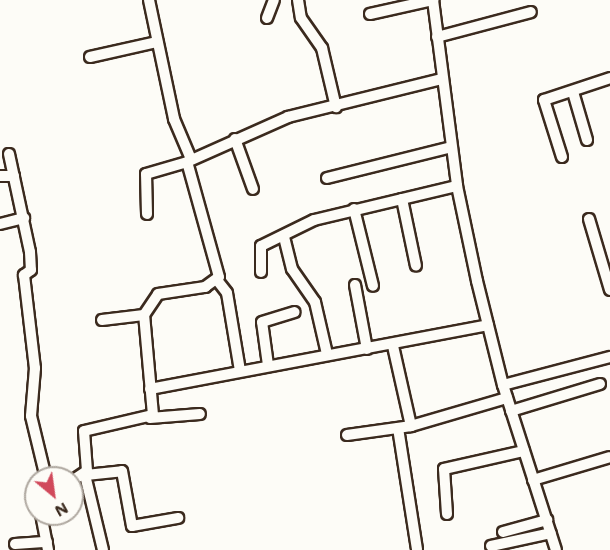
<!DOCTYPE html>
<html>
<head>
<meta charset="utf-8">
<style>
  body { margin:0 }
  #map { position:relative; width:610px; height:550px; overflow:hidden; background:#fdfcf7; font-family:Mali,sans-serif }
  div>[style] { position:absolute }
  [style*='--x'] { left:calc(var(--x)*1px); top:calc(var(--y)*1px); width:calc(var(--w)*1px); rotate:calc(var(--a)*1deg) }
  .roads { filter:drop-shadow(2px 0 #3b2a1e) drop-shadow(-2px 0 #3b2a1e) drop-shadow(0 2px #3b2a1e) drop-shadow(0 -2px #3b2a1e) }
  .minor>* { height:10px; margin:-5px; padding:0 5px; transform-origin:5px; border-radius:5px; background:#fdfcf7 }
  span { translate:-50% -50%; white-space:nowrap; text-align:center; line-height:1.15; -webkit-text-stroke:4.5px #fdfcf7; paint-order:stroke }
  .north { position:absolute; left:24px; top:466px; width:60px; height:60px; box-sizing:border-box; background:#fdfcf7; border:2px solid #afa8a0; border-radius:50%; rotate:151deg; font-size:16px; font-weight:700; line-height:24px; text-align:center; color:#3b2a1e }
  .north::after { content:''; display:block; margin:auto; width:21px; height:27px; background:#d1495b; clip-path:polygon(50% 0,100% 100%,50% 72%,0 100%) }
</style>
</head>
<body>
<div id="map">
  <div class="roads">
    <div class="minor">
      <div style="--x:149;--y:0;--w:122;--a:78.1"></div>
      <div style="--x:174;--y:119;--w:43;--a:67"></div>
      <div style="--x:298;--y:0;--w:18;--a:81"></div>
      <div style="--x:301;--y:18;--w:37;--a:55"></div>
      <div style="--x:322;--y:48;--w:61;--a:76.7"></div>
      <div style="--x:433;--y:0;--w:188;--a:82.6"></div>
      <div style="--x:457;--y:186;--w:97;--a:78.1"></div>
      <div style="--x:477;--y:281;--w:107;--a:76"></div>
      <div style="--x:503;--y:385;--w:173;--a:72.2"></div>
      <div style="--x:370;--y:14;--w:65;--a:-12.5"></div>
      <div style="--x:267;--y:18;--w:19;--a:-69"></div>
      <div style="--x:437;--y:37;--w:97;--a:-14.9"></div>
      <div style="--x:90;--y:57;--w:69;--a:-12.6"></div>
      <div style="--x:573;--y:92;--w:50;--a:73.7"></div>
      <div style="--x:235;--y:139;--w:53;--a:70.2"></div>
      <div style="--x:9;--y:154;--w:100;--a:77.9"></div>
      <div style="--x:30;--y:252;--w:18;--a:87"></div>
      <div style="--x:31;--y:270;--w:9;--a:144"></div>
      <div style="--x:24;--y:275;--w:94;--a:83.3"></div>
      <div style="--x:35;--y:368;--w:48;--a:94.8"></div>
      <div style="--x:31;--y:416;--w:64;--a:76.4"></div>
      <div style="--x:562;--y:157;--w:60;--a:-107.5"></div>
      <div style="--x:544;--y:100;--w:70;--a:-18.4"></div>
      <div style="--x:0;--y:176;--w:14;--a:0"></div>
      <div style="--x:327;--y:178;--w:128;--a:-14"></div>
      <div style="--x:402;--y:199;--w:68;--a:78.2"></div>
      <div style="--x:354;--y:209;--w:79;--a:76.1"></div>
      <div style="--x:147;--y:214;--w:40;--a:-91.4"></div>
      <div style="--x:146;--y:174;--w:43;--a:-16.3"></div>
      <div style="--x:589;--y:219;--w:74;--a:73.5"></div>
      <div style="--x:0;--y:224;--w:25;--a:-14"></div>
      <div style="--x:284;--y:237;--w:33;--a:76"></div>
      <div style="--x:292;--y:269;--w:40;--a:55.1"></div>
      <div style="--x:315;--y:302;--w:53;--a:77"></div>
      <div style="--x:261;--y:272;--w:26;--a:-90"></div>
      <div style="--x:261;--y:246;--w:59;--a:-26.1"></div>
      <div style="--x:314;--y:220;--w:147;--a:-13.4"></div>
      <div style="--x:217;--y:280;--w:16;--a:52"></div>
      <div style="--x:227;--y:293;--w:79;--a:80.5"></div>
      <div style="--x:355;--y:285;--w:65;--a:79.4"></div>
      <div style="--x:102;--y:320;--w:42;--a:-6.8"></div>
      <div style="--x:393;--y:346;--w:82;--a:77.3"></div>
      <div style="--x:268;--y:365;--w:43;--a:-97.9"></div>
      <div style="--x:262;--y:322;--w:34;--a:-17"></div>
      <div style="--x:503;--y:385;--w:111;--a:-14.7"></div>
      <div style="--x:150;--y:389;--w:344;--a:-10.7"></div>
      <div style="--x:511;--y:411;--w:93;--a:-16.9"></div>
      <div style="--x:150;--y:418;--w:50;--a:-4.6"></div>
      <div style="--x:398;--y:428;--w:123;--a:81.1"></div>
      <div style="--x:347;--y:435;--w:65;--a:-8"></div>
      <div style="--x:411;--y:426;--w:100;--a:-16.3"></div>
      <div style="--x:85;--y:475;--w:77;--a:76.5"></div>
      <div style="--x:86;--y:475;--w:36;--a:-6"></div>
      <div style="--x:122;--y:471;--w:56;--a:79.7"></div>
      <div style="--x:132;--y:526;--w:47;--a:-9.9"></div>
      <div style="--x:533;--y:480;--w:80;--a:-16.6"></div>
      <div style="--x:72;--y:481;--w:18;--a:-34"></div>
      <div style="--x:87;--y:471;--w:40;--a:-94.3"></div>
      <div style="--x:84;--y:431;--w:71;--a:-13.1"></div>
      <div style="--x:153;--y:415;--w:100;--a:-95.1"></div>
      <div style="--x:144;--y:315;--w:25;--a:-56"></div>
      <div style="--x:158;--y:294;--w:48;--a:-8.5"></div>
      <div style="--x:205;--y:287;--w:17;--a:-36"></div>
      <div style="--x:219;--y:277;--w:119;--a:-105.5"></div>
      <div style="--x:187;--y:162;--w:111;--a:-24"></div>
      <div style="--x:288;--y:117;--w:158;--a:-13.9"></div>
      <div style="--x:41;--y:514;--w:37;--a:79"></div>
      <div style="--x:447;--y:514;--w:45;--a:-93.8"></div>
      <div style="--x:444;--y:469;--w:82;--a:-12.7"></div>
      <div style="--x:503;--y:532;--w:46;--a:-15.3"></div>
      <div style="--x:15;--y:544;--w:32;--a:-4"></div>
      <div style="--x:491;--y:546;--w:61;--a:-12.2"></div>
    </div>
  </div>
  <div class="north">N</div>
</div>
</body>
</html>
